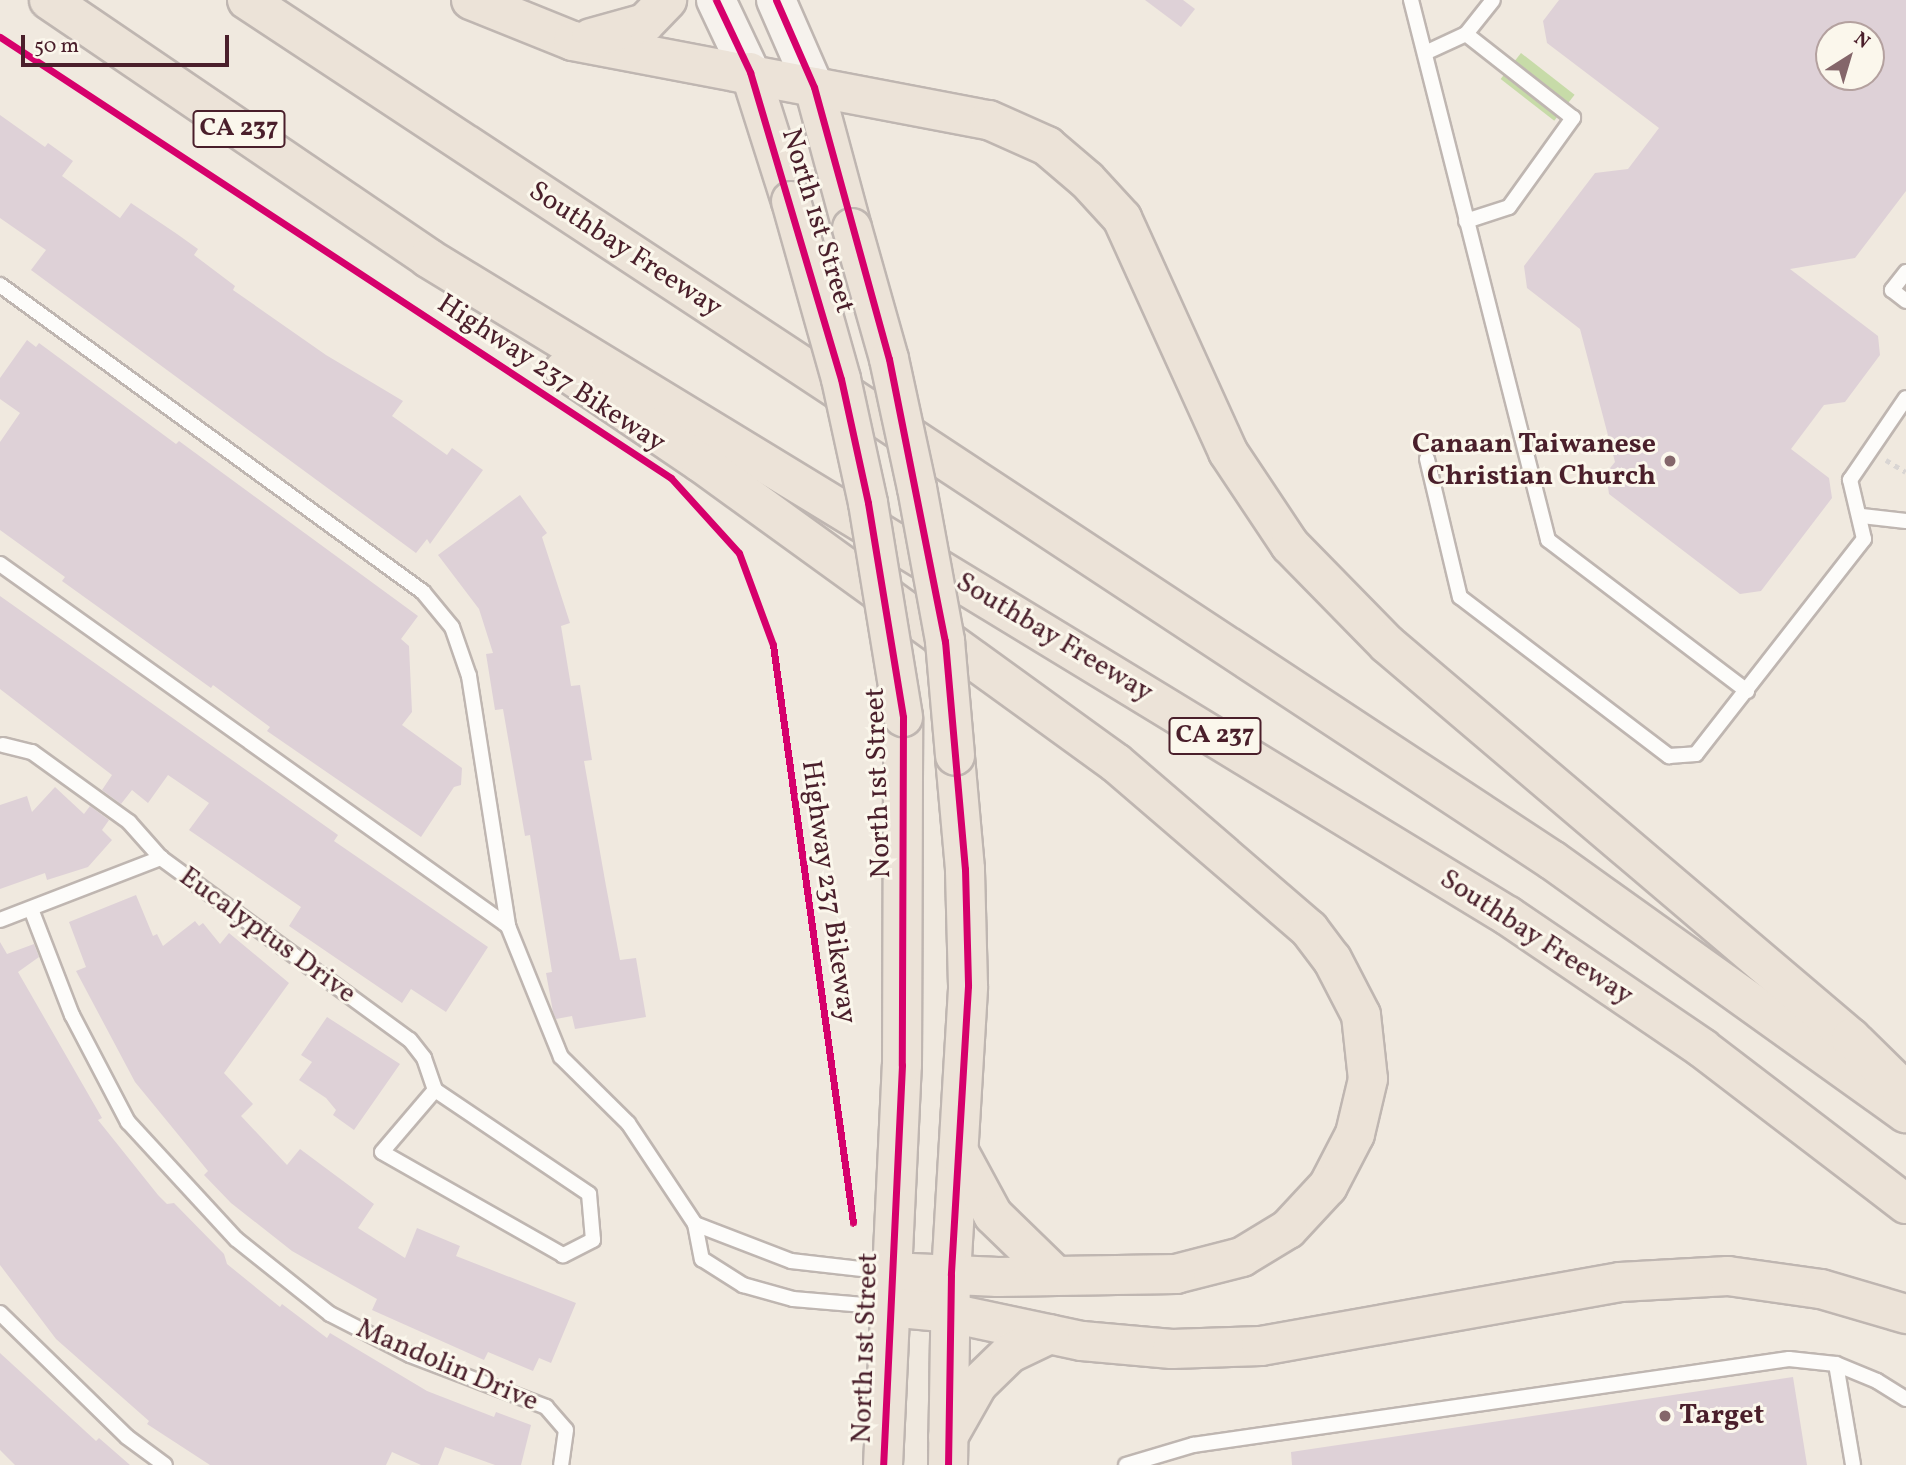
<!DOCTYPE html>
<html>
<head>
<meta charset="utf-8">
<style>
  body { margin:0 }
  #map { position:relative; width:1906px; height:1465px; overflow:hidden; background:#f0e9df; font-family:Vollkorn,serif }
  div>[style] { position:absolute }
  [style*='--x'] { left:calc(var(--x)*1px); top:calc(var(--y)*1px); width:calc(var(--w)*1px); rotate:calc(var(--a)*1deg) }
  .green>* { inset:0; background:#c7dba8; transform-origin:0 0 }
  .building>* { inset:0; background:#ded1d7 }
  .path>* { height:4.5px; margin-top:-2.25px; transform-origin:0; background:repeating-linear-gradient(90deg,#d9d5d3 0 5px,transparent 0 10px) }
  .roads { filter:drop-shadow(2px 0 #bfb6b1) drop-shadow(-2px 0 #bfb6b1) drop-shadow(0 2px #bfb6b1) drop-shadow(0 -2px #bfb6b1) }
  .lane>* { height:14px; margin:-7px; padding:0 7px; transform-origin:7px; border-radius:7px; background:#fdfcfa }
  .secondary>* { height:38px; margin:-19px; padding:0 19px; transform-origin:19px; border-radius:19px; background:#f6f2ed }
  .primary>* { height:38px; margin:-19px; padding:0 19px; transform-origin:19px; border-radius:19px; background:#ece3d8 }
  .highway>* { height:38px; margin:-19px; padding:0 19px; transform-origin:19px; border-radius:19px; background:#ece3d8 }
  .bridges { filter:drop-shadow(2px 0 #bfb6b1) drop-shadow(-2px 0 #bfb6b1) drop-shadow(0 2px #bfb6b1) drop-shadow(0 -2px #bfb6b1) }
  .primary-bridge>* { height:38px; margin:-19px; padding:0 19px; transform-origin:19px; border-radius:19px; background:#ece3d8 }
  .cycleway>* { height:7px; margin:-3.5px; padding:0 3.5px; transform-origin:3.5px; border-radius:3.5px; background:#d6006c }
  .dots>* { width:19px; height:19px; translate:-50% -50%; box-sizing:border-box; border:4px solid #fbf7ec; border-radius:50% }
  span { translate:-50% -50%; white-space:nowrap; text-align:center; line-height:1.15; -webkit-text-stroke:6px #fbf7ec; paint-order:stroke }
  .shield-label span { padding:2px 5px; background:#fbf7ec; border:2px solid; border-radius:5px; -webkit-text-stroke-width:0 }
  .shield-label { font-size:26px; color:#4a1f2b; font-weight:700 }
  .street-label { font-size:28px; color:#4a1f2b }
  .poi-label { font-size:28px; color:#4a1f2b; font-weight:700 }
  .right { translate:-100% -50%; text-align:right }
  .left { translate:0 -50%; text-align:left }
  .north { position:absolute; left:1815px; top:21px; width:70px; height:70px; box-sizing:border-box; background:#fbf7ec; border:2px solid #b4a19f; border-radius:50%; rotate:37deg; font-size:19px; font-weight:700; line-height:28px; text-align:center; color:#4a1f2b }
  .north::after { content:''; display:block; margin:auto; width:24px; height:32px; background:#84666a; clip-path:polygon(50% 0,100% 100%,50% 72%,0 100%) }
  .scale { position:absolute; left:21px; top:35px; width:208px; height:32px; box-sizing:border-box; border:4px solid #4a1f2b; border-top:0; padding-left:9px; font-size:21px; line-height:24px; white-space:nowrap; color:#4a1f2b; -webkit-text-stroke:5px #fbf7ec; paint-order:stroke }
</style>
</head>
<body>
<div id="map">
  <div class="green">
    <div style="left:1521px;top:53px;width:68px;height:33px;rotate:38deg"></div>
  </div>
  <div class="building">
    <div style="clip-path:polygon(1145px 0,1183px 0,1195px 9px,1181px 27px)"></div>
    <div style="clip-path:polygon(evenodd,1559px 0,1906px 0,1906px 191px,1855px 258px,1790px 269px,1878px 336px,1880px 355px,1845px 402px,1824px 405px,1791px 449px,1829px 478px,1832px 498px,1761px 591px,1740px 594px,1609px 494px,1606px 473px,1615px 462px,1580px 329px,1527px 288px,1524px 266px,1595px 173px,1628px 169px,1659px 128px,1547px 43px,1543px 21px,1559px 0,1829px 35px,1871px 35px,1871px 77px,1829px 77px,1829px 35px)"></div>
    <div style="clip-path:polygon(0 115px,45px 147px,48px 143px,73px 161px,62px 176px,120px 218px,131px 203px,177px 234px,198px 249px,194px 255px,235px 286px,233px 290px,326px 355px,403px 401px,392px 416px,447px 455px,452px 448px,483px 470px,430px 544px,427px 539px,416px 553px,31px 270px,46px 250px,0 218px)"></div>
    <div style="clip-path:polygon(27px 340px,36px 347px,39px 343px,176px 444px,179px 441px,418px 616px,401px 639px,409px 646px,412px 712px,402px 725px,462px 768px,461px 785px,454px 787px,421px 837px,267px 731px,270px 727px,213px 685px,211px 688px,62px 581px,65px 577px,0 530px,0 442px,20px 413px,0 399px,0 378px)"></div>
    <div style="clip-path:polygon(520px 495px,547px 533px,542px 537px,570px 623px,561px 626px,571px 686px,580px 685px,592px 760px,584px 761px,606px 886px,620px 960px,636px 958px,646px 1017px,575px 1029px,572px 1016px,556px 1019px,553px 1012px,546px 973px,552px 972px,530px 835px,525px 836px,503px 709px,495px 710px,486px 654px,493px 653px,479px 609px,438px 555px)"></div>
    <div style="clip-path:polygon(0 596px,338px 835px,334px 841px,488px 947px,446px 1012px,411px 989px,402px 1003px,289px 926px,301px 907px,189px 830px,209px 803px,168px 775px,148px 803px,132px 790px,121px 804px,102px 790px,112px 775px,0 689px)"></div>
    <div style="clip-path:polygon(55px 787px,84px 814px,90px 806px,109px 820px,102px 830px,112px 840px,88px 867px,47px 880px,45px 873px,0 889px,0 805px,27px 796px,32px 812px)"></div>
    <div style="clip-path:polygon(136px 895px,153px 936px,157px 934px,163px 946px,195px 921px,199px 926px,203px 923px,220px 944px,229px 933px,289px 983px,224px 1073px,253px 1104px,241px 1116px,287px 1165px,300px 1149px,374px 1204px,358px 1228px,405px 1258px,417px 1228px,460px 1246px,456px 1256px,576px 1303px,551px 1363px,539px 1358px,533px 1371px,488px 1352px,484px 1360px,372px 1310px,377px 1299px,292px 1251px,231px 1203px,204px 1175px,208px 1171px,135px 1082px,76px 971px,86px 967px,69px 922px)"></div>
    <div style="clip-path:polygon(0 942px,7px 954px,34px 944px,39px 957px,18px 972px,102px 1118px,98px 1120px,158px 1195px,167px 1204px,174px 1203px,224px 1254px,227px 1264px,280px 1307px,282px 1304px,327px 1338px,330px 1333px,427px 1391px,494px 1417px,496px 1412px,531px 1425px,521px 1465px,495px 1465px,445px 1447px,438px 1465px,421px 1465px,392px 1452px,386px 1465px,210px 1465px,147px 1424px,149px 1421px,56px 1339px,0 1265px)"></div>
    <div style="clip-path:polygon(327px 1017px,400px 1064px,354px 1130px,333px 1115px,336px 1110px,326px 1098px,299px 1080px,312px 1062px,301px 1055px)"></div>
    <div style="clip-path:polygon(0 1353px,96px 1441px,99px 1438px,130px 1465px,15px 1465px,0 1450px)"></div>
    <div style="clip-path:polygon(1793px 1377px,1807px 1465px,1292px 1465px,1291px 1452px)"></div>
  </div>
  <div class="path">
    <div style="--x:1886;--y:460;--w:23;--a:31"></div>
  </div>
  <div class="roads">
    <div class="lane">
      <div style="--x:1411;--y:0;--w:557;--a:75.76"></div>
      <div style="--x:1548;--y:540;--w:250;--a:37.2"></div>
      <div style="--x:1425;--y:53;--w:45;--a:-24.9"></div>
      <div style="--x:1466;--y:34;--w:43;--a:-51.5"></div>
      <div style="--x:1466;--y:221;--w:45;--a:-18"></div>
      <div style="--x:1509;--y:207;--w:110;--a:-54.3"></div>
      <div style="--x:1573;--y:118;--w:136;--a:-141.9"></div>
      <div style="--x:1906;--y:272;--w:23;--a:128"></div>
      <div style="--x:1892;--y:290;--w:18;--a:38"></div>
      <div style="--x:0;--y:285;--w:523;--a:35.97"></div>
      <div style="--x:423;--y:592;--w:45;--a:50.4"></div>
      <div style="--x:452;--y:627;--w:52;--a:70.9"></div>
      <div style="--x:469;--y:676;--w:253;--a:81.1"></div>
      <div style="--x:508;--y:926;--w:141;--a:68"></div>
      <div style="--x:561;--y:1057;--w:94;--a:44.6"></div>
      <div style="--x:628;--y:1123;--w:121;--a:56.4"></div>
      <div style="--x:695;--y:1224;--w:36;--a:79"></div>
      <div style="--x:702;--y:1259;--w:49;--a:32.4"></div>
      <div style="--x:743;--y:1285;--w:52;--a:15.6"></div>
      <div style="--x:793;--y:1299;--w:95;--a:4.8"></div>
      <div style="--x:1427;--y:459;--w:142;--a:76.6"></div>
      <div style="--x:1460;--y:597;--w:263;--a:37.3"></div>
      <div style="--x:1669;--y:756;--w:27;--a:-4"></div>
      <div style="--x:1696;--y:754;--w:273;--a:-52"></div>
      <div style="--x:1864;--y:539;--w:61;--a:-103.3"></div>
      <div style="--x:1850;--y:480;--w:99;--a:-55.7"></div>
      <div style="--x:1862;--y:516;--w:44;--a:6.5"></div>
      <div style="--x:0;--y:564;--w:624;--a:35.47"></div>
      <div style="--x:3;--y:745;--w:30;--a:14"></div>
      <div style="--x:32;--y:752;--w:120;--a:35.8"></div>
      <div style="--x:129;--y:822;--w:48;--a:48.4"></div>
      <div style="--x:31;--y:909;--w:114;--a:68.9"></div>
      <div style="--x:72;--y:1015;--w:121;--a:62.4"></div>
      <div style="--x:128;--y:1122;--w:159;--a:47.3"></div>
      <div style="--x:236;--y:1239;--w:120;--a:38.6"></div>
      <div style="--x:330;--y:1314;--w:90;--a:27.1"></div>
      <div style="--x:410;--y:1355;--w:146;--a:20.9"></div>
      <div style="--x:546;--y:1407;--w:30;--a:49"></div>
      <div style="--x:566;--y:1430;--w:35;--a:98"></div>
      <div style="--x:0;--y:920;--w:173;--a:-21.1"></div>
      <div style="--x:161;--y:858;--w:308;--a:36.2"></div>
      <div style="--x:410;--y:1040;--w:23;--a:52"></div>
      <div style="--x:424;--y:1058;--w:34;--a:71"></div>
      <div style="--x:435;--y:1090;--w:186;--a:34"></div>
      <div style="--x:589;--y:1194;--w:46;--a:85"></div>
      <div style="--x:593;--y:1240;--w:34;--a:153"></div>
      <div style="--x:563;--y:1255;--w:208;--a:-150.4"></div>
      <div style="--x:382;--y:1152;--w:82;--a:-49.5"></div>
      <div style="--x:695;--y:1224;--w:103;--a:21.1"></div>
      <div style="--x:791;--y:1261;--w:98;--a:6.5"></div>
      <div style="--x:0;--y:1313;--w:177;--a:44.3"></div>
      <div style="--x:127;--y:1437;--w:47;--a:36.4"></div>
      <div style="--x:1836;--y:1364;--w:102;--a:80.4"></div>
      <div style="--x:1126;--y:1465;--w:70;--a:-16.6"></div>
      <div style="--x:1193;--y:1445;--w:602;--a:-8.21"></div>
      <div style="--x:1789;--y:1359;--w:47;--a:6.1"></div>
      <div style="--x:1836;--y:1364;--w:44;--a:22.5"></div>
      <div style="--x:1877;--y:1381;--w:34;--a:32"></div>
    </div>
    <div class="secondary">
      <div style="--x:716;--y:0;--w:80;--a:64.7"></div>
      <div style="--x:776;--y:0;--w:95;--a:66.4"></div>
    </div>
    <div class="primary">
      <div style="--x:750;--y:72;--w:135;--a:72.4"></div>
      <div style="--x:814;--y:87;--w:146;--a:74.9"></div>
      <div style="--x:883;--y:1465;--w:400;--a:-87.3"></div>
      <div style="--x:902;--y:1065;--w:348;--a:-89.8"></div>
      <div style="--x:948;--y:1465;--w:190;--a:-89.1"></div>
      <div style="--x:951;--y:1275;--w:289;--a:-86.6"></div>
      <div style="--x:968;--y:986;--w:117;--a:-91.5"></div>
      <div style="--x:965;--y:869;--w:113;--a:-95.1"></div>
    </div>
    <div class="highway">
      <div style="--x:49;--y:0;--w:458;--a:34.2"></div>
      <div style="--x:428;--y:258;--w:1265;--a:31.35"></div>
      <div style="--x:1508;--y:916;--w:235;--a:34.2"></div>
      <div style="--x:1702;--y:1048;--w:257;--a:37.4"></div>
      <div style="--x:247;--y:0;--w:1563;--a:33.39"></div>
      <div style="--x:1552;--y:860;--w:435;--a:35.6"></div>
      <div style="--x:471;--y:0;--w:110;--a:21.9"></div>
      <div style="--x:573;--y:41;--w:423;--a:10.8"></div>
      <div style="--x:989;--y:120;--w:64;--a:24.1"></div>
      <div style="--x:1047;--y:146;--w:52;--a:40.4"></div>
      <div style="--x:1087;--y:180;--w:52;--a:47.4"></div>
      <div style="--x:1122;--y:218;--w:257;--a:65.6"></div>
      <div style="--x:1228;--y:452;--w:112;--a:56.3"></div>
      <div style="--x:1290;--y:545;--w:139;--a:45.6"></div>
      <div style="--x:1387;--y:644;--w:609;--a:40.34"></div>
      <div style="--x:1851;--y:1038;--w:69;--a:44.4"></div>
      <div style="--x:591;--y:38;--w:56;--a:-15.5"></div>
      <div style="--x:645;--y:23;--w:32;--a:-46"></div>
      <div style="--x:564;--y:370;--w:164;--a:34.1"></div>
      <div style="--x:700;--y:462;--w:513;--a:35.89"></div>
      <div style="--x:1116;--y:763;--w:255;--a:40.7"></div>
      <div style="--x:1309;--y:929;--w:38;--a:53"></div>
      <div style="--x:1332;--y:959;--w:63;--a:62.6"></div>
      <div style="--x:1361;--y:1015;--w:64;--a:83.8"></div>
      <div style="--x:1368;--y:1079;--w:57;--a:103.3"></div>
      <div style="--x:1355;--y:1134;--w:59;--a:117.4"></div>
      <div style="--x:1328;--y:1186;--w:59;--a:132.9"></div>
      <div style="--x:1288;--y:1229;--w:54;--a:148.7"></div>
      <div style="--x:1242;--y:1257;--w:68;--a:165.6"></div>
      <div style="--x:1176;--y:1274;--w:178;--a:179"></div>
      <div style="--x:998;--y:1277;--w:108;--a:-177.3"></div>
      <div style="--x:959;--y:1152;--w:72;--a:61.6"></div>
      <div style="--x:993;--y:1215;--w:86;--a:44.1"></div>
      <div style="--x:889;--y:1307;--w:61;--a:5.6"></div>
      <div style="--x:950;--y:1313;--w:135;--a:12"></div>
      <div style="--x:1082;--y:1341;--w:90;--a:5.1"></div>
      <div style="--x:1172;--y:1349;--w:89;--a:-1.9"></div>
      <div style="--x:1261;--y:1346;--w:365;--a:-10.1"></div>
      <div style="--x:1620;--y:1282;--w:108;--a:-3.2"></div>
      <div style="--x:1728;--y:1276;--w:94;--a:8"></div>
      <div style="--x:1821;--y:1289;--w:89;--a:16.4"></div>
      <div style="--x:948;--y:1437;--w:61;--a:-60.5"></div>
      <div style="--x:978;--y:1384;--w:45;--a:-44.1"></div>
      <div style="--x:1010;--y:1353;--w:44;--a:-25.4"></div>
    </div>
  </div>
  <div class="bridges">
    <div class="primary-bridge">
      <div style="--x:791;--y:201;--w:185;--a:74.3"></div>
      <div style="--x:841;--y:379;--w:127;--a:77.7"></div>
      <div style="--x:868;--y:503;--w:217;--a:80.7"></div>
      <div style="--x:852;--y:228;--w:136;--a:74.2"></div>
      <div style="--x:889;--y:359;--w:132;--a:77.8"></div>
      <div style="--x:917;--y:488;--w:156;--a:79.6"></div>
      <div style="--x:945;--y:641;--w:115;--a:85"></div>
    </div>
  </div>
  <div class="cycleway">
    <div style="--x:716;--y:0;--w:80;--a:64.7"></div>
    <div style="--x:750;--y:72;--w:320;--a:73.5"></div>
    <div style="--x:841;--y:379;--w:127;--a:77.7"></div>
    <div style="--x:868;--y:503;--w:217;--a:80.7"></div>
    <div style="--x:903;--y:717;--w:348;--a:90.2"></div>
    <div style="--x:902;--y:1065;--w:400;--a:92.7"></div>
    <div style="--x:776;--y:0;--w:95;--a:66.4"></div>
    <div style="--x:814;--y:87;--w:282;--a:74.6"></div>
    <div style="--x:889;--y:359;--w:288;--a:78.8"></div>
    <div style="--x:945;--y:641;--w:229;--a:85"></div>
    <div style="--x:965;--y:869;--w:117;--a:88.5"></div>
    <div style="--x:968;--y:986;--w:289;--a:93.4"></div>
    <div style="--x:951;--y:1275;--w:190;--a:90.9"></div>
    <div style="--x:0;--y:37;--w:803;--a:33.31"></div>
    <div style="--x:671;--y:478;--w:101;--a:47.8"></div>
    <div style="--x:739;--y:553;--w:98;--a:69.7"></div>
    <div style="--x:773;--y:645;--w:583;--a:82.11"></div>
  </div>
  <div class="dots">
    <div style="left:1670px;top:461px;background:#84666a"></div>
    <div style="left:1665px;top:1416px;background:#84666a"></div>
  </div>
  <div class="shield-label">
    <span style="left:239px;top:129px">CA 237</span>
    <span style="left:1215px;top:736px">CA 237</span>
  </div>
  <div class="street-label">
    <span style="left:817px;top:221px;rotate:73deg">North 1st Street</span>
    <span style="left:625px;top:250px;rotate:33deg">Southbay Freeway</span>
    <span style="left:551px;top:374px;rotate:33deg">Highway 237 Bikeway</span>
    <span style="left:1054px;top:638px;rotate:31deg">Southbay Freeway</span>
    <span style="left:879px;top:783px;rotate:-92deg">North 1st Street</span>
    <span style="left:828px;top:892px;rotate:82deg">Highway 237 Bikeway</span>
    <span style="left:267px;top:936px;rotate:36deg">Eucalyptus Drive</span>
    <span style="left:1536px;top:938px;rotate:33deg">Southbay Freeway</span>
    <span style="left:866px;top:1348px;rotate:-88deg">North 1st Street</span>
    <span style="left:447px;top:1366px;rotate:23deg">Mandolin Drive</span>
  </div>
  <div class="poi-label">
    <span class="right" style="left:1656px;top:461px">Canaan Taiwanese<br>Christian Church</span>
    <span class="left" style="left:1679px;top:1416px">Target</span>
  </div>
  <div class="north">N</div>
  <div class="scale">50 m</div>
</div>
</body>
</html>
